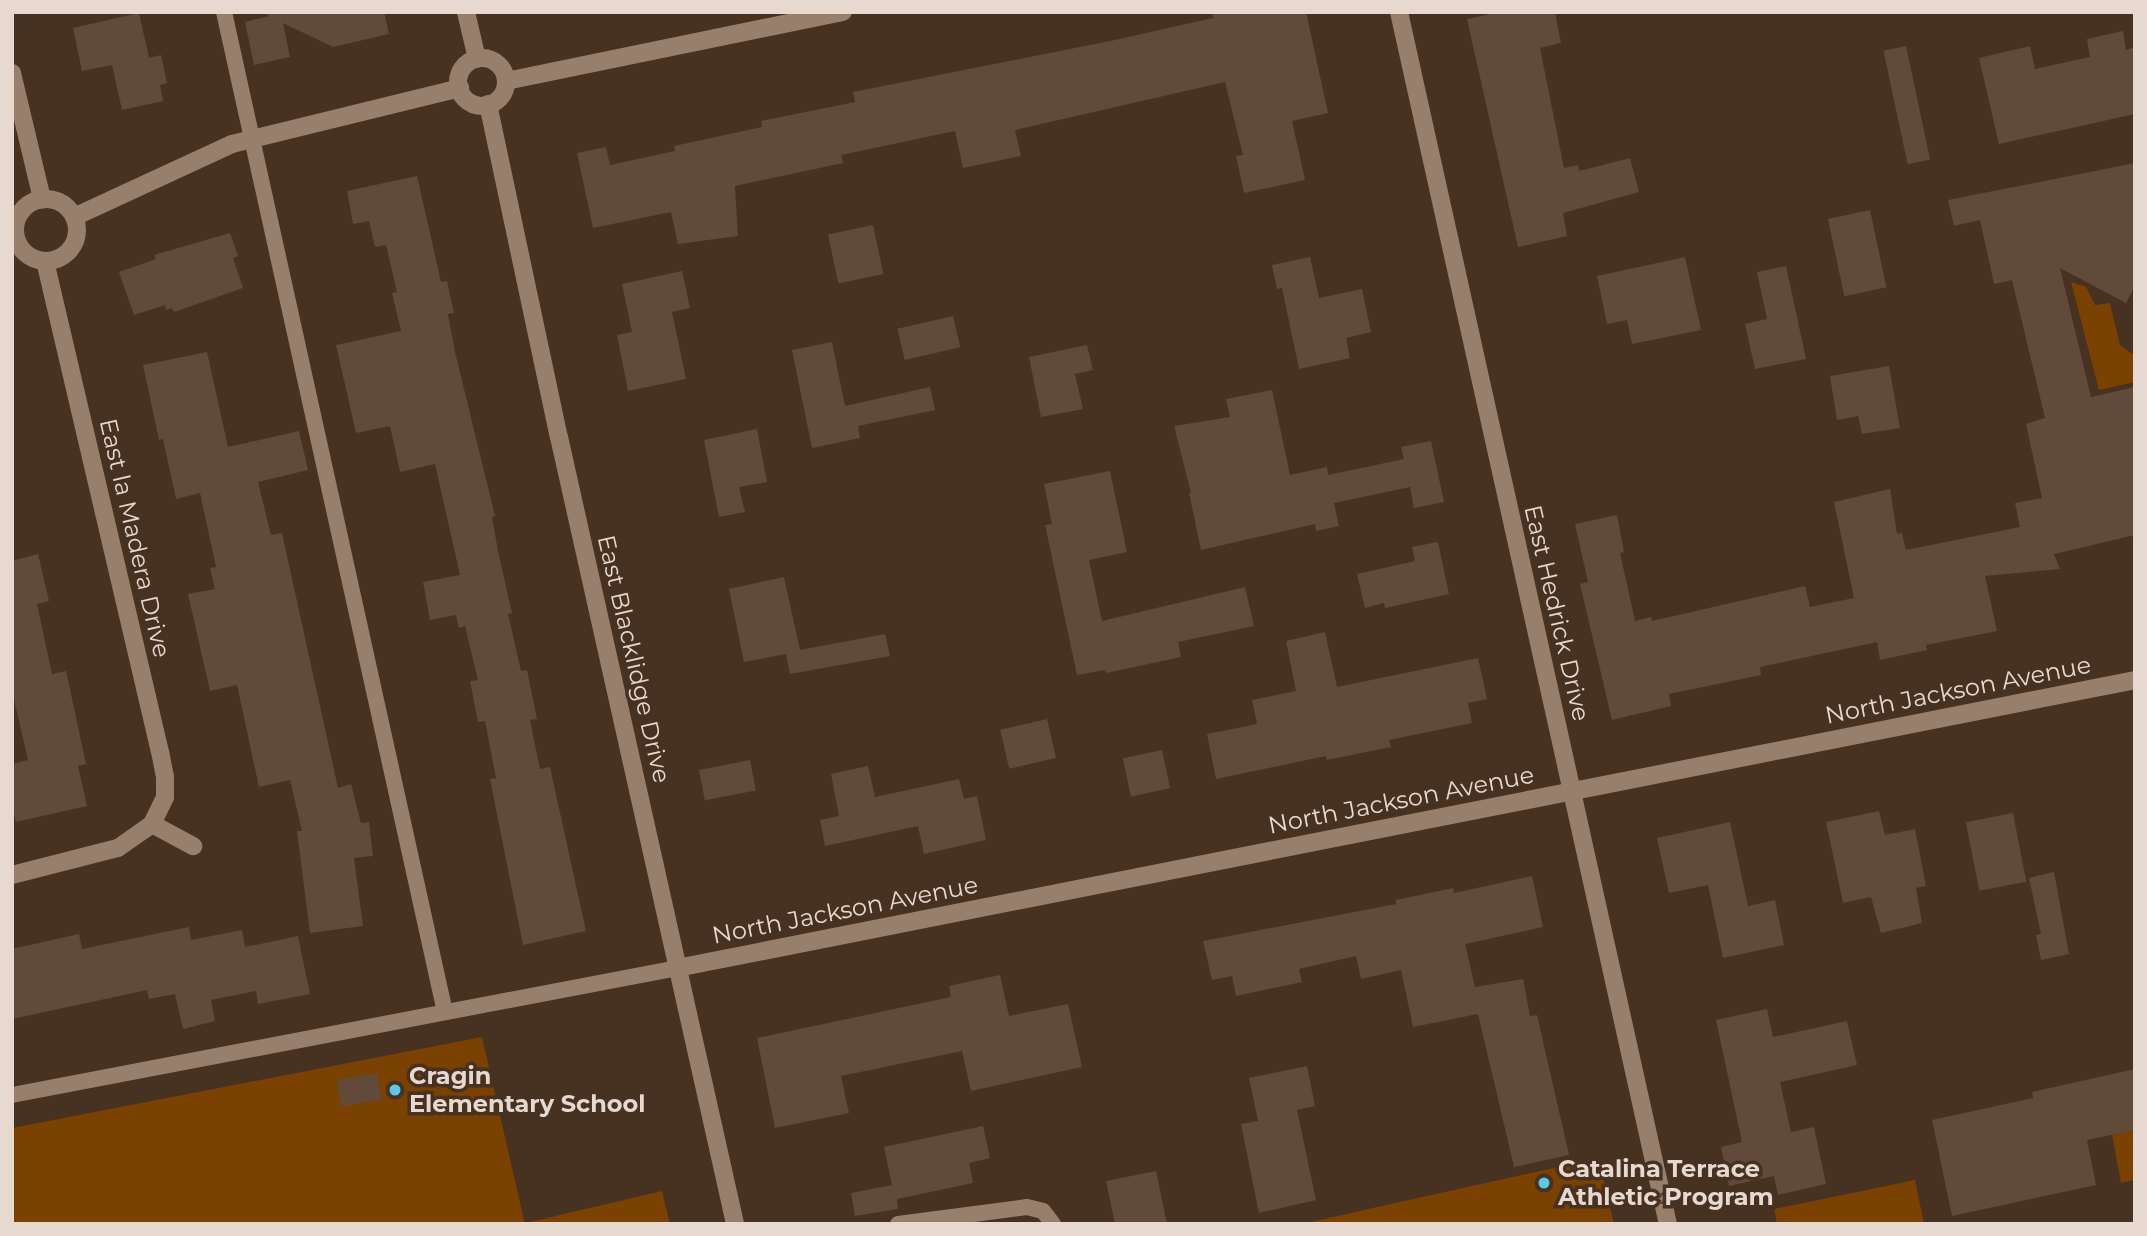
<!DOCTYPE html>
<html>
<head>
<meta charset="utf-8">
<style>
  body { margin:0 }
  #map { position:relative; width:2147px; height:1236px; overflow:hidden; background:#473121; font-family:Montserrat,sans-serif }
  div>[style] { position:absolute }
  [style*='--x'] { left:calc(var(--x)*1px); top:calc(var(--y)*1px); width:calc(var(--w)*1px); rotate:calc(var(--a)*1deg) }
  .green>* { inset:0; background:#7b4100 }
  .building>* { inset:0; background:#614a39; transform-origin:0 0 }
  .lane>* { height:16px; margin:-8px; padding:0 8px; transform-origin:8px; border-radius:8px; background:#977f6c }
  .street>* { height:18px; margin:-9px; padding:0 9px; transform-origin:9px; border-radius:9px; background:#977f6c }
  .street>.ring { margin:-9px; padding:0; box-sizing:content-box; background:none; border:18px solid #977f6c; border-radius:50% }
  .dots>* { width:19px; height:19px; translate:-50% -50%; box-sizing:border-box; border:4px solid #473121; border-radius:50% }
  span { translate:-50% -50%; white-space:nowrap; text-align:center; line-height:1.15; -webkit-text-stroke:7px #473121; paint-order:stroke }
  .street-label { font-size:24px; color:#e7d9cf }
  .poi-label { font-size:24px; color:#e7d9cf; font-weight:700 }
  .left { translate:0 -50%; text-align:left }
  .frame { position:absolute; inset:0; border:14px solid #e7d9cf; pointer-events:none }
</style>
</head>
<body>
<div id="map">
  <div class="green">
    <div style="clip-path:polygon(2071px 282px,2086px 287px,2095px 305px,2110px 303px,2120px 345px,2135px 356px,2135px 382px,2099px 390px)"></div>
    <div style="clip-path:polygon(482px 1037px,525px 1224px,12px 1224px,12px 1128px)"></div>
    <div style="clip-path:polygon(2135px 1130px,2135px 1180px,2121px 1183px,2112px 1135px)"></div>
    <div style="clip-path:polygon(1599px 1158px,1614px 1224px,1303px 1224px,1368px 1209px)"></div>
    <div style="clip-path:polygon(1915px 1180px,1924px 1224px,1777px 1224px,1774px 1209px)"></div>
    <div style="clip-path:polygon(662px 1191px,670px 1224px,530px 1224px,530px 1222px)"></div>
  </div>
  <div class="building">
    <div style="clip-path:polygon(261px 12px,384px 12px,389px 34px,333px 47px,283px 23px,290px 57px,254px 65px,245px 22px,270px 16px)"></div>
    <div style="clip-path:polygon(1212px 12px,1306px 12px,1328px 113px,1292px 121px,1305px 180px,1244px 193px,1236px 156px,1243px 155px,1225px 82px,1015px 130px,1021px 156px,963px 168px,955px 131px,841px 155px,843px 163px,735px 186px,738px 236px,678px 244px,671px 212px,593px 228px,577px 153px,606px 147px,610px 165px,675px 151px,674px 146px,762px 127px,761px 121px,855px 102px,853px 92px,1115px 40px,1213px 18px)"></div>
    <div style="clip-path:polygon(1500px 12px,1555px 12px,1561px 43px,1540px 48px,1564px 168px,1578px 165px,1579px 171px,1630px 158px,1639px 192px,1563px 213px,1567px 236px,1518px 247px,1467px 19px)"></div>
    <div style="clip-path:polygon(139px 13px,149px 58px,161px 55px,167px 83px,160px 85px,163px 101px,122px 110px,112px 65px,82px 71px,73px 28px)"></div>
    <div style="clip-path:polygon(2123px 31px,2126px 50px,2135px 47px,2135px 114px,1999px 144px,1979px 58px,2030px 46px,2035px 69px,2090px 57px,2087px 39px)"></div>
    <div style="left:1906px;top:46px;width:116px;height:23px;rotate:78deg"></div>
    <div style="clip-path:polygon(2135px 163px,2135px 286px,2126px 303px,2060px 268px,2091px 397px,2135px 387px,2135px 535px,2054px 554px,2060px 569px,1985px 576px,1997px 631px,1926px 645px,1927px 650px,1880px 660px,1877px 642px,1760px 667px,1761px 675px,1669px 694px,1671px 706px,1612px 720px,1580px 584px,1588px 582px,1575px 524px,1617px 515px,1624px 552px,1620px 553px,1635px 621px,1651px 617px,1652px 621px,1805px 586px,1810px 607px,1854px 598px,1834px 502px,1890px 489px,1897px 534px,1902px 533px,1906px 550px,2020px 527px,2015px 503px,2042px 498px,2026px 424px,2045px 418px,2012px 280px,1994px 284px,1980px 220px,1954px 226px,1948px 200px)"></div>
    <div style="clip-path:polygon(417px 176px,441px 282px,447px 281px,454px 313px,448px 314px,455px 352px,495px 516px,492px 517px,498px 551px,512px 613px,508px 614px,521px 671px,527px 670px,537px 719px,530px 720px,540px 769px,550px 767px,586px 931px,523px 945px,490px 779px,496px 778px,485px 721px,478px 722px,470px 681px,478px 680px,465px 626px,459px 628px,456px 615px,430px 620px,423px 582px,460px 575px,435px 464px,400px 472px,390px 426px,356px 433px,336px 345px,401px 331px,392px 293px,397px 292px,386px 245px,375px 247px,369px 221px,353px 224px,347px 191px)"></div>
    <div style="left:1870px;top:210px;width:79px;height:43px;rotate:78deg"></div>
    <div style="left:873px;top:225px;width:50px;height:46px;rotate:78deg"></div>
    <div style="clip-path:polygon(230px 233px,238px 256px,233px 258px,243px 288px,174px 312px,172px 308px,166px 310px,165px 305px,134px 315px,119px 272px,156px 259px,154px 255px)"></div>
    <div style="clip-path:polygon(1310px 257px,1319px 298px,1362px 289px,1371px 332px,1346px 338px,1350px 358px,1299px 369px,1282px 288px,1277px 289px,1272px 265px)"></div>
    <div style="clip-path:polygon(1685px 257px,1701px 330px,1632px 344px,1627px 320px,1607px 324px,1597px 276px)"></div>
    <div style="clip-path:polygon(1786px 266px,1806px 359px,1755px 369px,1745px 324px,1767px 319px,1757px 272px)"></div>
    <div style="clip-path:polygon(682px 271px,690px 308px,672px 312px,686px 379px,628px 391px,617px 335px,632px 332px,622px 284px)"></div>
    <div style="left:953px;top:316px;width:32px;height:57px;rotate:77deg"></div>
    <div style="clip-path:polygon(832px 342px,845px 406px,930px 387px,935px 410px,858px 426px,860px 438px,812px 448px,792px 350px)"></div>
    <div style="clip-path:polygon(1087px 345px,1093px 370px,1075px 374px,1083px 409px,1041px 417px,1029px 357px)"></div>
    <div style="clip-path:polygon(207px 352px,228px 447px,299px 431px,308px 470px,258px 482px,271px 535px,282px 533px,338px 788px,351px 784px,361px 823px,369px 822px,373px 856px,354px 858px,363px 926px,310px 933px,297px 831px,302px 831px,290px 780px,259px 787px,237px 685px,210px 691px,188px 594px,215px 589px,210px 568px,216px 567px,200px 493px,176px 499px,163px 439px,159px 440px,143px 365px)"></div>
    <div style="clip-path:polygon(1889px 366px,1900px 428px,1862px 434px,1858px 416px,1837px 420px,1830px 376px)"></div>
    <div style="clip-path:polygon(1272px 390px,1290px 475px,1327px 467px,1328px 475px,1404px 459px,1401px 447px,1431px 441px,1444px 502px,1414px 508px,1410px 487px,1334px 503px,1339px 526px,1316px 531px,1315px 524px,1201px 550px,1189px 493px,1191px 493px,1174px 426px,1230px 417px,1226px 399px)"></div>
    <div style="clip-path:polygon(757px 429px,767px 482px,739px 487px,745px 512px,719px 517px,704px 440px)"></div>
    <div style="clip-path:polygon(1110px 471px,1127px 552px,1089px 560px,1102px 621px,1245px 587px,1254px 626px,1178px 642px,1181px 657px,1106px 673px,1105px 670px,1077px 675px,1045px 525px,1052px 524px,1044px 484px)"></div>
    <div style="clip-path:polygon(1438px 542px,1449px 594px,1385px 608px,1384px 603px,1365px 608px,1357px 574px,1415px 561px,1412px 547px)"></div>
    <div style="clip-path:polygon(38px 554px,49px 601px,37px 604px,52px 674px,66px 671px,86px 764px,78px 766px,87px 806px,16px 822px,12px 806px,12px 764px,28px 760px,12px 691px,12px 561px)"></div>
    <div style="clip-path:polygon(784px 577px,800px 650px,885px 634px,890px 656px,790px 674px,786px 654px,744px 662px,729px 589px)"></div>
    <div style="clip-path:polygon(1325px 632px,1337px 687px,1478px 658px,1487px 699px,1468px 703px,1472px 723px,1389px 740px,1391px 747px,1327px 760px,1326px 756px,1216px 779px,1207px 734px,1257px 724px,1252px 700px,1296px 691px,1286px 641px)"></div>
    <div style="left:1047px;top:719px;width:40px;height:48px;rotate:77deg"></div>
    <div style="left:1162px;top:750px;width:39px;height:40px;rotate:78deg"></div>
    <div style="left:750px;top:760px;width:31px;height:52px;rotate:79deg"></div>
    <div style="clip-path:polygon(868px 766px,875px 797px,959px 779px,964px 799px,977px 796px,986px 840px,924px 854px,918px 826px,825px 846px,820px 820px,839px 816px,831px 774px)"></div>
    <div style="clip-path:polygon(1879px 811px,1885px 835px,1915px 829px,1926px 886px,1916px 888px,1922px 923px,1881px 933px,1871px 897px,1843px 903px,1826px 822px)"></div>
    <div style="left:2013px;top:813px;width:70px;height:48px;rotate:79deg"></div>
    <div style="clip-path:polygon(1730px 822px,1748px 906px,1775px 900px,1784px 945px,1723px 958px,1708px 885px,1669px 893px,1657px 838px)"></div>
    <div style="clip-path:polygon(2054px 872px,2069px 954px,2041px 960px,2036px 935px,2041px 934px,2029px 878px)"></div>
    <div style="clip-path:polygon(1532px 876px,1543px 927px,1465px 944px,1475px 987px,1523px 979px,1530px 1016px,1537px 1015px,1569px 1155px,1514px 1167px,1478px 1014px,1413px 1027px,1401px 970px,1361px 979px,1356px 956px,1299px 969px,1302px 982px,1236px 996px,1232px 976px,1212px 980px,1203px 941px,1396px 904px,1396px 900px,1453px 888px,1454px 893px)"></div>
    <div style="clip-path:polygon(189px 927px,191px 940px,242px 930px,245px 947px,298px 936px,310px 994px,258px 1004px,256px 991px,211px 1000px,215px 1021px,183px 1029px,175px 994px,149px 999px,147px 990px,12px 1019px,12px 949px,79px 934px,82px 949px)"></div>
    <div style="clip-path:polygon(1000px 975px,1009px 1016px,1068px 1004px,1082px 1067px,971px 1091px,962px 1051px,841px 1076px,849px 1113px,775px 1128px,757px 1038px,951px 997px,949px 986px)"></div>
    <div style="clip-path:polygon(1767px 1009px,1773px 1037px,1847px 1021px,1857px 1065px,1780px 1082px,1791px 1132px,1814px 1127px,1826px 1184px,1778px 1195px,1774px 1176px,1729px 1186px,1721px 1147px,1742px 1142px,1716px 1020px)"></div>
    <div style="clip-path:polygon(1307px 1066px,1315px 1106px,1297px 1110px,1316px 1200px,1259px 1213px,1241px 1124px,1258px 1121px,1249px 1078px)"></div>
    <div style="clip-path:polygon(2135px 1069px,2135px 1130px,2087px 1140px,2096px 1185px,1952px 1216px,1932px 1120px,2033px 1098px,2032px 1092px)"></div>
    <div style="left:377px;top:1073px;width:27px;height:41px;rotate:80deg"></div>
    <div style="clip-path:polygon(983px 1126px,990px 1158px,969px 1163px,973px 1183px,897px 1199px,898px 1209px,855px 1216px,851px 1193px,892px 1185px,884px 1147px)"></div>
    <div style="clip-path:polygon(1156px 1171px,1167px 1224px,1115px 1224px,1106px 1181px)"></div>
  </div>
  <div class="lane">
    <div style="--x:224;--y:12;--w:1024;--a:77.54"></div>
    <div style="--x:12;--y:1095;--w:677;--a:-10.81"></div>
    <div style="--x:898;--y:1224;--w:130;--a:-7.5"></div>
    <div style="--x:1027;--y:1207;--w:16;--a:14"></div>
    <div style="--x:1043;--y:1211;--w:16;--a:52"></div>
  </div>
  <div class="street">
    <div style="--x:466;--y:12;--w:48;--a:76.8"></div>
    <div style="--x:1399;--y:12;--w:1241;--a:77.49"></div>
    <div class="ring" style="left:458px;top:58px;width:30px;height:30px"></div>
    <div style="--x:12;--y:73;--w:130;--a:76.6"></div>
    <div style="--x:506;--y:81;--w:344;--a:-11.6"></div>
    <div style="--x:488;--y:104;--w:340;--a:78"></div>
    <div style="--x:559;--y:437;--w:806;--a:77.39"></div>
    <div class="ring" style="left:15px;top:199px;width:44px;height:44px"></div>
    <div style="--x:74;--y:217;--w:174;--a:-24.8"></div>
    <div style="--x:232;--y:144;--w:235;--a:-13.8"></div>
    <div style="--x:152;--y:824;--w:47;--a:28.2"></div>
    <div style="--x:12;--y:875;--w:109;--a:-14.3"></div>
    <div style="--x:118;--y:848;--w:42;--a:-35.2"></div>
    <div style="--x:152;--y:824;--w:30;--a:-64"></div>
    <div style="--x:165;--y:797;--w:20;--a:-90"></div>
    <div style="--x:165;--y:777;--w:25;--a:-101"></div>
    <div style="--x:160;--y:752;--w:504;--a:-103.18"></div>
    <div style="--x:677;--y:968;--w:1486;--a:-11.17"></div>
  </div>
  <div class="dots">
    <div style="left:395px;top:1090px;background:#5cc7e7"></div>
    <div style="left:1544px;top:1183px;background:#5cc7e7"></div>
  </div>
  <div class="street-label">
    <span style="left:135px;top:538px;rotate:77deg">East la Madera Drive</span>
    <span style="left:1557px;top:613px;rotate:77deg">East Hedrick Drive</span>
    <span style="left:634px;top:659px;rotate:77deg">East Blacklidge Drive</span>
    <span style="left:1958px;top:690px;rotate:-11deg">North Jackson Avenue</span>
    <span style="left:1401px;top:800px;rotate:-11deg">North Jackson Avenue</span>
    <span style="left:845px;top:910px;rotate:-11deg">North Jackson Avenue</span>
  </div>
  <div class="poi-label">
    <span class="left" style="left:409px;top:1090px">Cragin<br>Elementary School</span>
    <span class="left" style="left:1558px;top:1183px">Catalina Terrace<br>Athletic Program</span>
  </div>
  <div class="frame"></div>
</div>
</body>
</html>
